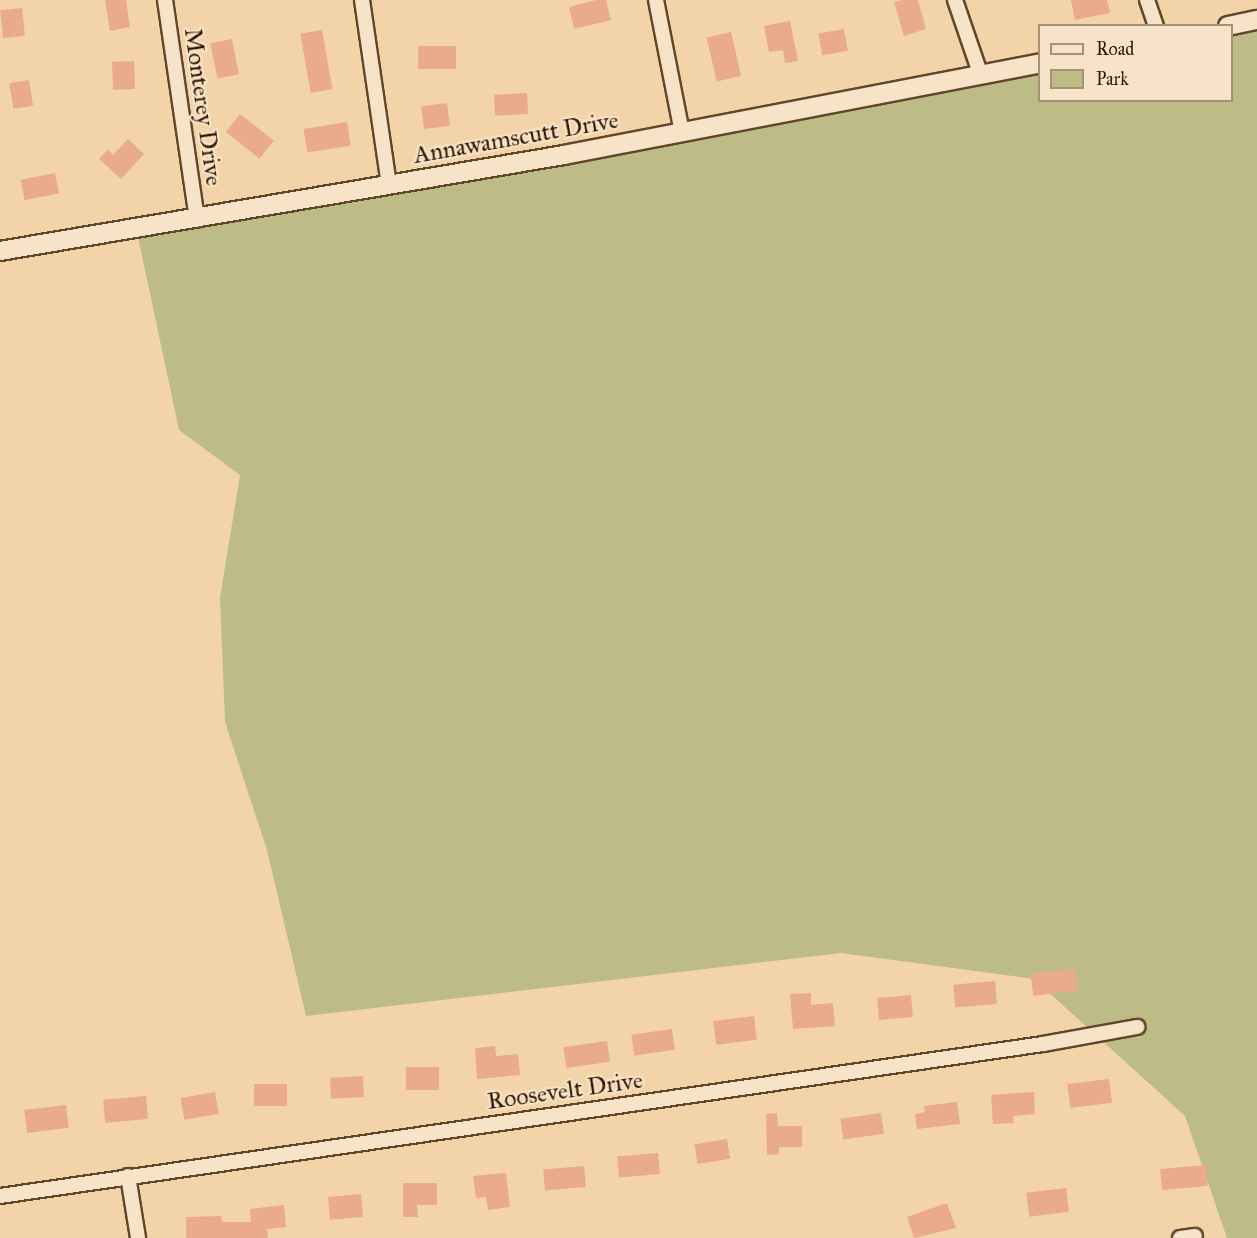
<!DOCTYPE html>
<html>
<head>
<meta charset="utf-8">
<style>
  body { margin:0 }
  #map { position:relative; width:1257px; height:1238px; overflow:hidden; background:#f3d4a9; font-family:"IM FELL Great Primer",serif }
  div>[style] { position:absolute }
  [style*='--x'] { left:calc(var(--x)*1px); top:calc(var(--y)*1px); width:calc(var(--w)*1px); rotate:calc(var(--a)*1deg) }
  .green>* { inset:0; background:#bdbc86 }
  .building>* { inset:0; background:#eaaa8d; transform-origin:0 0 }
  .roads { filter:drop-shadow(2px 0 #61462a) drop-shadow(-2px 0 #61462a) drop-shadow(0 2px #61462a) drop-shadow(0 -2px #61462a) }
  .minor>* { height:14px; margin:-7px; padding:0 7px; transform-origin:7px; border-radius:7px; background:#f7e3c7 }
  .tertiary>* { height:18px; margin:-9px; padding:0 9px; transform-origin:9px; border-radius:9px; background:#f7e3c7 }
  span { translate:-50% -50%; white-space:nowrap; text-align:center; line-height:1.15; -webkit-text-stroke:4.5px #f7e3c7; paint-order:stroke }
  .street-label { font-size:24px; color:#301600 }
  .legend { position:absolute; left:1038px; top:24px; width:195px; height:78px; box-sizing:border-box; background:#f7e3c7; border:2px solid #a79177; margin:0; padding:8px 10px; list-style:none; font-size:18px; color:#301600 }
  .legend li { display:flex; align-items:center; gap:12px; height:30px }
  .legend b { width:30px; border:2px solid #a79177 }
</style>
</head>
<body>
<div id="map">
  <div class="green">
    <div style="clip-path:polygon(1257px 28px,1257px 1238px,1227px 1238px,1185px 1116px,1034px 979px,841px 953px,306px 1016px,267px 850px,225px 722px,220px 598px,240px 475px,179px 430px,138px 237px,1039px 69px,1040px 100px,1232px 100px,1232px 33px)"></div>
  </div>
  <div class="building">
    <div style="clip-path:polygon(105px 0,126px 0,130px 27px,110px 31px)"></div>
    <div style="clip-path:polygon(596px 0,606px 0,611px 20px,574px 29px,569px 7px)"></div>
    <div style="clip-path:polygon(903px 0,918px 0,926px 29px,904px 36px,894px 2px)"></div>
    <div style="clip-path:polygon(1071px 0,1107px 0,1110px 13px,1075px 20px)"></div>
    <div style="left:22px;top:8px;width:28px;height:22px;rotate:84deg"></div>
    <div style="clip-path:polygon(790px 21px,798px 61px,785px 63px,783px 50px,769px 52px,764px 26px)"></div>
    <div style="left:844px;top:29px;width:22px;height:26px;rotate:80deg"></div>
    <div style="left:322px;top:30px;width:60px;height:22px;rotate:80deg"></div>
    <div style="left:731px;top:32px;width:45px;height:25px;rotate:77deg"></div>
    <div style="left:232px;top:39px;width:36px;height:22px;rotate:79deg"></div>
    <div style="left:418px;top:46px;width:38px;height:23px"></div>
    <div style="left:134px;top:61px;width:28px;height:22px;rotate:88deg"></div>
    <div style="left:29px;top:80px;width:26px;height:20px;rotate:81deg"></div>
    <div style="left:527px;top:93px;width:21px;height:33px;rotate:87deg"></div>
    <div style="left:447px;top:103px;width:23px;height:26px;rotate:83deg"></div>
    <div style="left:240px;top:114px;width:43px;height:23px;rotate:38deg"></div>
    <div style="left:347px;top:122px;width:24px;height:44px;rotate:81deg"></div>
    <div style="clip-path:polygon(128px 139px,144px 154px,121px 179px,99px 159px,108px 149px,113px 155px)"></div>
    <div style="left:55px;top:173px;width:21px;height:35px;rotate:79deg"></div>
    <div style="left:1075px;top:968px;width:22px;height:45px;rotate:82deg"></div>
    <div style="left:995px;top:981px;width:23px;height:42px;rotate:85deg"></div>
    <div style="clip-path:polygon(811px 993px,811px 1005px,833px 1003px,835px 1026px,793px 1029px,790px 994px)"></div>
    <div style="left:911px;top:995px;width:22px;height:34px;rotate:85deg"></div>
    <div style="left:754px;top:1016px;width:24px;height:41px;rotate:83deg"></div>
    <div style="left:672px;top:1029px;width:21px;height:41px;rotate:82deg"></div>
    <div style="left:607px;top:1041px;width:21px;height:44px;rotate:82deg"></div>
    <div style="clip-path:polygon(495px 1046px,496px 1056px,518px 1054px,520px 1075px,477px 1079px,475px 1048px)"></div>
    <div style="left:406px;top:1067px;width:33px;height:23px"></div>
    <div style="left:363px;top:1076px;width:21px;height:33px;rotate:87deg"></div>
    <div style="left:1109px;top:1079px;width:24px;height:42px;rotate:83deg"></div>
    <div style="left:254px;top:1084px;width:33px;height:22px"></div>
    <div style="left:215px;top:1092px;width:22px;height:35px;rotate:80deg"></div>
    <div style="clip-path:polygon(1034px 1092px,1035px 1114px,1013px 1116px,1014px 1123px,993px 1124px,991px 1095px)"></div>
    <div style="left:146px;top:1096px;width:23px;height:43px;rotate:85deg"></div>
    <div style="clip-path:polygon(957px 1102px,960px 1124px,917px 1129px,915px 1114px,925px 1112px,924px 1106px)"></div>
    <div style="left:66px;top:1105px;width:23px;height:42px;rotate:83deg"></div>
    <div style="clip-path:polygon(777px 1113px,778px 1126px,802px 1126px,802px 1147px,779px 1147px,779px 1154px,767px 1155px,766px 1114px)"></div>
    <div style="left:881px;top:1113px;width:21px;height:41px;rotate:82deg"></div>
    <div style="left:727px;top:1139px;width:20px;height:33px;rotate:81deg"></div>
    <div style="left:658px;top:1153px;width:21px;height:41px;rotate:85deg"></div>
    <div style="left:1206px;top:1165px;width:21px;height:46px;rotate:85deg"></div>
    <div style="left:584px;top:1166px;width:21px;height:41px;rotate:85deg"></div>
    <div style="clip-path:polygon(506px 1173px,510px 1207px,488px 1210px,486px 1197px,476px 1198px,473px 1176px)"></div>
    <div style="clip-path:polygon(403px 1183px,437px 1183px,437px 1205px,417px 1205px,418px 1217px,403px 1217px)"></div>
    <div style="left:1066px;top:1188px;width:24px;height:40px;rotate:83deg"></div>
    <div style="left:361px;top:1194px;width:23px;height:33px;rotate:85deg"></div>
    <div style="clip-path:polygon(947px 1203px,956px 1228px,914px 1238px,907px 1217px)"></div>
    <div style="clip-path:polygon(284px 1205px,286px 1227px,267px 1229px,268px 1238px,186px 1238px,186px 1217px,221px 1216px,222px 1222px,251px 1222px,250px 1209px)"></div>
  </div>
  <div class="roads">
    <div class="minor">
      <div style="--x:165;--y:0;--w:222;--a:81.7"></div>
      <div style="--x:362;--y:0;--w:188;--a:81.7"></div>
      <div style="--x:656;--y:0;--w:135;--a:78.9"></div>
      <div style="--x:955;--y:0;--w:80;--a:71.1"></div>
      <div style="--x:1147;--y:0;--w:28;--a:71"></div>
      <div style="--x:128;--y:1176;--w:63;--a:80.8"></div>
      <div style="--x:0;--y:1196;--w:1054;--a:-8.29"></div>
      <div style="--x:1043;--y:1044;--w:96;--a:-10.3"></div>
      <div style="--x:1180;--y:1238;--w:15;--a:-8"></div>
    </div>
    <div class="tertiary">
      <div style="--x:1228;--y:26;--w:30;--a:-12"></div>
      <div style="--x:0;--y:251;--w:572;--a:-9.66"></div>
      <div style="--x:564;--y:155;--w:485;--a:-10.9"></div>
    </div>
  </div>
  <div class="street-label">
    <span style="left:203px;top:107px;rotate:82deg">Monterey Drive</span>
    <span style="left:516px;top:138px;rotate:-10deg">Annawamscutt Drive</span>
    <span style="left:565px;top:1091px;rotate:-8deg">Roosevelt Drive</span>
  </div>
  <ul class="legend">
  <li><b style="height:8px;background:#f7e3c7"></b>Road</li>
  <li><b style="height:16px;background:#bdbc86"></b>Park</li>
  </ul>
</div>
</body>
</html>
